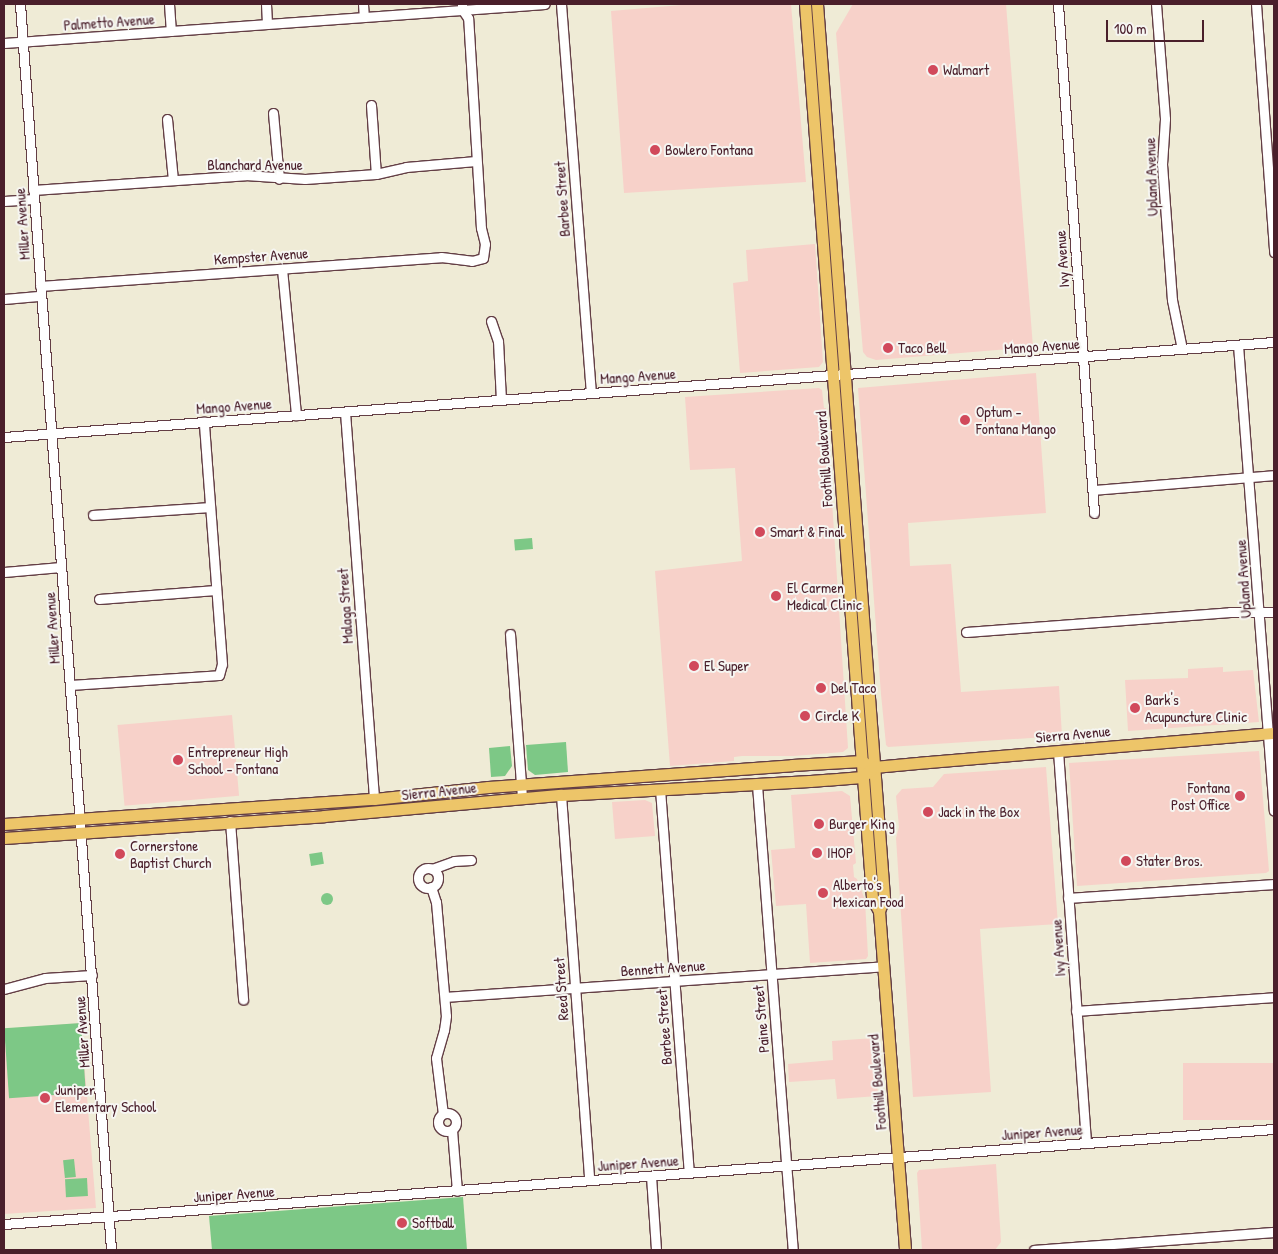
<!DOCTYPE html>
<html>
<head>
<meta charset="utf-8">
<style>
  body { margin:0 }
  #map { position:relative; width:1278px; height:1254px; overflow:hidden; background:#efebd6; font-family:"Patrick Hand",sans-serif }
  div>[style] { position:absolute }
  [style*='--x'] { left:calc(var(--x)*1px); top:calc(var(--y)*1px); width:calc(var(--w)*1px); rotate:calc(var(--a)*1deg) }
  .built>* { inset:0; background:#f7d1c9; transform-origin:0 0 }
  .green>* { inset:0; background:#7dc886; transform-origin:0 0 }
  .round { border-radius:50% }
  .roads { filter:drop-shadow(1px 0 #633e45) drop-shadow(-1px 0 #633e45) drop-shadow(0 1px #633e45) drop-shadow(0 -1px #633e45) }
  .minor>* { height:9px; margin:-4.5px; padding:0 4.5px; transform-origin:4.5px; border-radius:4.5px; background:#fff }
  .minor>.ring { margin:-4.5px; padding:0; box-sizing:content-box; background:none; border:9px solid #fff; border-radius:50% }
  .major>* { height:11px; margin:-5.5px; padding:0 5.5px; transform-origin:5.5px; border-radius:5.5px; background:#edc569 }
  .dots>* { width:14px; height:14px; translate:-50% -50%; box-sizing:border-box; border:2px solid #f6f6f2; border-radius:50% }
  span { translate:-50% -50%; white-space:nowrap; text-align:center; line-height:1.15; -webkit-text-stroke:4px #f6f6f2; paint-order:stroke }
  .street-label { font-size:15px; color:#4a1f2b }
  .poi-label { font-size:15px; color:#4a1f2b }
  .left { translate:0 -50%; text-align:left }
  .right { translate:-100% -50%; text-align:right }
  .frame { position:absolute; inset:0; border:5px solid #4a1f2b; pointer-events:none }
  .scale { position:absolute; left:1106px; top:20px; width:98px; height:22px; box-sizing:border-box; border:2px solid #4a1f2b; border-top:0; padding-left:6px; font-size:15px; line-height:18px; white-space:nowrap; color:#4a1f2b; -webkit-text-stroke:4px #f6f6f2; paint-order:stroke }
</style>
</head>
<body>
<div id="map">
  <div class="built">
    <div style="clip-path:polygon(693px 4px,791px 4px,806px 182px,624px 193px,611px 11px)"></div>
    <div style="clip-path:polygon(853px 4px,1006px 4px,1033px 347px,876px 360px,867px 357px,863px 352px,836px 33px)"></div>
    <div style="clip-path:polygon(815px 244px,823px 362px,819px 367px,740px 373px,733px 283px,748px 281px,746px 250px)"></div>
    <div style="clip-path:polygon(1036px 373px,1046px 513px,908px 523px,910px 566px,951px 564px,961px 692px,1059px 686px,1062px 736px,888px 747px,886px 745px,881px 694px,858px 388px)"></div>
    <div style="clip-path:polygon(819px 388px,822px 390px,824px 408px,826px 408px,848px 748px,843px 752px,794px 756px,742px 756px,734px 757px,734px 761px,670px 766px,655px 571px,742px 561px,735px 468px,690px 470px,685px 397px)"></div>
    <div style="clip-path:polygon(1223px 667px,1223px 672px,1253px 670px,1259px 722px,1128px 731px,1125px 680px,1188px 678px,1188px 669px)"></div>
    <div style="left:232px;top:715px;width:81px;height:115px;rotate:85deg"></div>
    <div style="clip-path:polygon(1259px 751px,1269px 871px,1266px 873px,1077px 886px,1069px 763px)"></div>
    <div style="clip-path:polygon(1046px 767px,1058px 924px,980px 929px,991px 1092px,913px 1097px,896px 838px,899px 827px,896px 796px,902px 789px,933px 787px,944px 774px)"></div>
    <div style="clip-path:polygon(842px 791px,850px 796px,856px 863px,853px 865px,854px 877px,857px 879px,865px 900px,868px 956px,866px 959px,810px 963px,806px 904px,776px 906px,771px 850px,795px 848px,791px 795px)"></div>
    <div style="clip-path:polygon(645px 800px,652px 803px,655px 836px,615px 839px,612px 802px)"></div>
    <div style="clip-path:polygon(81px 1023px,96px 1208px,4px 1214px,4px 1029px)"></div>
    <div style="clip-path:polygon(874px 1038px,878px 1096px,837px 1099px,835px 1079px,789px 1082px,788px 1064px,833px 1060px,832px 1041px)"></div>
    <div style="left:1274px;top:1063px;width:57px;height:91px;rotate:90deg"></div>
    <div style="clip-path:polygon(996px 1164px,1001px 1242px,995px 1250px,922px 1250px,917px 1173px,919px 1170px)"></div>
  </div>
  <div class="green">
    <div style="left:532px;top:538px;width:11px;height:18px;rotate:85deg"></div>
    <div style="clip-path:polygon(566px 742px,568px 772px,535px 775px,528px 770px,526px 745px)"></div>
    <div style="clip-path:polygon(510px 746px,512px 766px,505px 776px,491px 777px,489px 748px)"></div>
    <div style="left:322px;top:852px;width:12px;height:13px;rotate:81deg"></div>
    <div class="round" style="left:321px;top:893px;width:12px;height:12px"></div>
    <div style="left:81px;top:1023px;width:70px;height:77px;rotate:86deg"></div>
    <div style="left:74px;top:1159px;width:18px;height:11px;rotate:84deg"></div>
    <div style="left:87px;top:1178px;width:18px;height:22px;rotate:87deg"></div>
    <div style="clip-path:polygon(463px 1197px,467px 1250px,212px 1250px,209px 1216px)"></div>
  </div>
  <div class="roads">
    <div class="minor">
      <div style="--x:20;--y:4;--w:1249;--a:85.82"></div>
      <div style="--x:169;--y:4;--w:27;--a:86"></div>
      <div style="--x:266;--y:4;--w:20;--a:87"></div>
      <div style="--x:363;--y:4;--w:13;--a:86"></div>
      <div style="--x:561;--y:4;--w:390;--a:85.6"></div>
      <div style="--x:1058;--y:4;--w:510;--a:85.95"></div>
      <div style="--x:1156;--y:4;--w:115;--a:85.5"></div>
      <div style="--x:1165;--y:119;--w:45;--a:93.8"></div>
      <div style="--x:1162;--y:164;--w:136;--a:85.8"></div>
      <div style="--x:1172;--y:300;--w:50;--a:78.5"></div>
      <div style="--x:1256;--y:4;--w:249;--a:85.8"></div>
      <div style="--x:4;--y:43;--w:542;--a:-4.12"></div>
      <div style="--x:371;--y:105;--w:69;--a:85.9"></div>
      <div style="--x:273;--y:113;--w:66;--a:84.8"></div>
      <div style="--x:167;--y:119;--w:61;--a:84.4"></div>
      <div style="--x:33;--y:190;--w:213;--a:-4"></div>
      <div style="--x:245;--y:175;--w:60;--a:3.8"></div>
      <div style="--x:305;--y:179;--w:71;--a:-4"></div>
      <div style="--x:376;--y:174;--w:31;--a:-13"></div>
      <div style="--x:406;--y:167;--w:70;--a:-4.9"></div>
      <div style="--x:4;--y:201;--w:30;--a:-4"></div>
      <div style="--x:282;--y:269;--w:147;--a:84.5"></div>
      <div style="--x:40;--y:286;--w:402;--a:-4.1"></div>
      <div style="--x:441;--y:257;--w:31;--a:7"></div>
      <div style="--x:472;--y:261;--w:11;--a:-15"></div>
      <div style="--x:483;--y:258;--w:14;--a:-82"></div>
      <div style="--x:485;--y:244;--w:16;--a:-104"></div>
      <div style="--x:481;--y:228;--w:210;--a:-93.5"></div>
      <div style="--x:468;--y:18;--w:11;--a:-124"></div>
      <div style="--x:462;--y:9;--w:5;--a:-90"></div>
      <div style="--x:4;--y:299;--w:37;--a:-5"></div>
      <div style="--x:491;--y:321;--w:21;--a:71"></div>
      <div style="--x:498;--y:341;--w:59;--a:87.1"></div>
      <div style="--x:1238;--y:345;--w:467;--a:85.6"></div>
      <div style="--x:345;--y:412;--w:388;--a:85.7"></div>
      <div style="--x:4;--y:437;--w:1274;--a:-4.28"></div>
      <div style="--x:1093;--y:490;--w:182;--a:-4.7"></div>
      <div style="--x:93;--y:515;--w:117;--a:-3.9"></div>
      <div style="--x:4;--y:572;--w:57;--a:-5"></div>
      <div style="--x:99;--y:599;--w:117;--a:-4.4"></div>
      <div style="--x:966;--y:632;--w:265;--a:-4.3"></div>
      <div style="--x:1230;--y:612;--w:44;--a:0"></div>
      <div style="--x:510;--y:634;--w:164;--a:85.8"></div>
      <div style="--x:70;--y:685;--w:149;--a:-3.8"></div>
      <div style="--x:219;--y:675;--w:11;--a:-75"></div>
      <div style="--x:222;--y:664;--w:243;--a:-94.3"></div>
      <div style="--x:1058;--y:751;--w:393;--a:85.9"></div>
      <div style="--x:757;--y:785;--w:466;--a:85.6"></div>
      <div style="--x:660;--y:789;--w:385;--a:85.7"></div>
      <div style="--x:561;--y:795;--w:386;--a:85.8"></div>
      <div style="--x:230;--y:821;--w:179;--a:85.8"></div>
      <div class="ring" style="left:418px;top:868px;width:11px;height:11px"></div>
      <div style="--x:432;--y:869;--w:23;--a:-20"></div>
      <div style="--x:454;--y:861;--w:17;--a:-3"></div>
      <div style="--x:431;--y:887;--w:16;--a:72"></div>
      <div style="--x:436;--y:902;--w:114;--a:85"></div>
      <div style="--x:446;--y:1016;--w:14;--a:98"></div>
      <div style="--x:444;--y:1030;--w:29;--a:106"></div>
      <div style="--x:436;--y:1058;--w:56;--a:82.9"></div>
      <div style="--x:1068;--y:898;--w:206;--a:-3.9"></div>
      <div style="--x:4;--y:989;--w:42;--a:-15"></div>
      <div style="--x:45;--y:978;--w:47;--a:-3.7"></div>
      <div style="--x:445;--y:997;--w:439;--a:-4"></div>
      <div style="--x:1076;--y:1011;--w:198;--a:-4"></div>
      <div class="ring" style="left:438px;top:1113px;width:9px;height:9px"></div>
      <div style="--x:452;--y:1130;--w:61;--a:85.3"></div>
      <div style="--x:651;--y:1176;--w:74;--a:86.1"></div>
      <div style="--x:4;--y:1224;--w:1274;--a:-4.28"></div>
      <div style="--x:1034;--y:1250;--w:241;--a:-4.3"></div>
    </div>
    <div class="major">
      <div style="--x:805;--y:4;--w:897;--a:85.71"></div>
      <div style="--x:872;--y:898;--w:15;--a:62"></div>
      <div style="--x:879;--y:911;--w:340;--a:85.6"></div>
      <div style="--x:817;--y:4;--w:897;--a:85.71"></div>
      <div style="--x:884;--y:898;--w:14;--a:111"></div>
      <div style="--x:4;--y:824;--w:371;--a:-3.9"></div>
      <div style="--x:374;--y:799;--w:115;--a:-6"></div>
      <div style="--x:488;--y:787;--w:305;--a:-4.1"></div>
      <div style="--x:792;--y:765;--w:70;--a:-3.3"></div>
      <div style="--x:862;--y:761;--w:5;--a:37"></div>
      <div style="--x:4;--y:838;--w:321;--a:-3.9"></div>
      <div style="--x:324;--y:816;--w:238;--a:-5.1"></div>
      <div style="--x:561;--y:795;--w:249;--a:-3.2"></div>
      <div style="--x:810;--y:781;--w:52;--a:-4.4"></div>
      <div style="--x:862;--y:777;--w:16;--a:-40"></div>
      <div style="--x:874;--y:767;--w:54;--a:-5.3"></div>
      <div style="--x:928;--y:762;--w:347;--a:-4.8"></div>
    </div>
  </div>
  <div class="dots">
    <div style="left:933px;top:70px;background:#d1495b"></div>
    <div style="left:655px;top:150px;background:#d1495b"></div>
    <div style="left:888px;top:348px;background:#d1495b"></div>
    <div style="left:965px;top:420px;background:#d1495b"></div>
    <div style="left:760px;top:532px;background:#d1495b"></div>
    <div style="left:776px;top:596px;background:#d1495b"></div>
    <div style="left:694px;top:666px;background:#d1495b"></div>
    <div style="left:821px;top:688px;background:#d1495b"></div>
    <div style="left:1135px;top:708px;background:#d1495b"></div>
    <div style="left:805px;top:716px;background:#d1495b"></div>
    <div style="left:178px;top:760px;background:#d1495b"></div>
    <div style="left:1240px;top:796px;background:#d1495b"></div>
    <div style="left:928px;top:812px;background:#d1495b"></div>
    <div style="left:819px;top:824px;background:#d1495b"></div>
    <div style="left:817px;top:853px;background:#d1495b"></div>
    <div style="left:120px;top:854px;background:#d1495b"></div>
    <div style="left:1126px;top:861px;background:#d1495b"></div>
    <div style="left:823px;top:893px;background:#d1495b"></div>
    <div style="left:45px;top:1098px;background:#d1495b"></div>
    <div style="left:402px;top:1223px;background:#d1495b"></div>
  </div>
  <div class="street-label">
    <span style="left:109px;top:22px;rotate:-4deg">Palmetto Avenue</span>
    <span style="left:255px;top:165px">Blanchard Avenue</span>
    <span style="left:1151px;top:177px;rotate:-92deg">Upland Avenue</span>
    <span style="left:562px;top:199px;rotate:-94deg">Barbee Street</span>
    <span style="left:22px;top:224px;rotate:-94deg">Miller Avenue</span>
    <span style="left:261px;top:256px;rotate:-4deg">Kempster Avenue</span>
    <span style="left:1062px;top:259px;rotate:-94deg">Ivy Avenue</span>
    <span style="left:1042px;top:346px;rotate:-4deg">Mango Avenue</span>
    <span style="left:638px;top:376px;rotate:-4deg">Mango Avenue</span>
    <span style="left:234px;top:406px;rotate:-4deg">Mango Avenue</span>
    <span style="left:824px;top:459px;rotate:-94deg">Foothill Boulevard</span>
    <span style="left:1243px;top:579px;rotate:-94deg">Upland Avenue</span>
    <span style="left:345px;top:606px;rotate:-94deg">Malaga Street</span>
    <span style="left:52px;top:628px;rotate:-94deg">Miller Avenue</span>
    <span style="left:1073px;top:734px;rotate:-5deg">Sierra Avenue</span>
    <span style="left:439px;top:791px;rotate:-6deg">Sierra Avenue</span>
    <span style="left:1058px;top:948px;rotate:-94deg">Ivy Avenue</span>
    <span style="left:663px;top:968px;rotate:-4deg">Bennett Avenue</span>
    <span style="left:561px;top:989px;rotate:-94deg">Reed Street</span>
    <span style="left:761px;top:1019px;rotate:-95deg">Paine Street</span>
    <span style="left:664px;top:1027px;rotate:-94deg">Barbee Street</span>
    <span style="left:82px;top:1032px;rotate:-94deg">Miller Avenue</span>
    <span style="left:877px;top:1082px;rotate:-95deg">Foothill Boulevard</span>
    <span style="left:1042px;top:1132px;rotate:-4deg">Juniper Avenue</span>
    <span style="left:638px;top:1163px;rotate:-4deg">Juniper Avenue</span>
    <span style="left:234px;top:1194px;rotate:-4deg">Juniper Avenue</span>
  </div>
  <div class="poi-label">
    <span class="left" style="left:943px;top:70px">Walmart</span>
    <span class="left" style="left:665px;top:150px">Bowlero Fontana</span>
    <span class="left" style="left:898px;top:348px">Taco Bell</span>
    <span class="left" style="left:976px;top:420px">Optum -<br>Fontana Mango</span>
    <span class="left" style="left:770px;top:532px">Smart &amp; Final</span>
    <span class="left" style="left:787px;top:596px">El Carmen<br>Medical Clinic</span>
    <span class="left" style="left:704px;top:666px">El Super</span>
    <span class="left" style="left:831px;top:688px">Del Taco</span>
    <span class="left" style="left:1145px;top:708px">Bark's<br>Acupuncture Clinic</span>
    <span class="left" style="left:815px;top:716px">Circle K</span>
    <span class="left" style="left:188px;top:760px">Entrepreneur High<br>School - Fontana</span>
    <span class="right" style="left:1230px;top:796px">Fontana<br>Post Office</span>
    <span class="left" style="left:938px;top:812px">Jack in the Box</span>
    <span class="left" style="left:829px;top:824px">Burger King</span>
    <span class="left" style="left:130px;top:854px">Cornerstone<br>Baptist Church</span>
    <span class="left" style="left:827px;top:853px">IHOP</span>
    <span class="left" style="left:1136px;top:861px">Stater Bros.</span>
    <span class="left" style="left:833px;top:893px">Alberto's<br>Mexican Food</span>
    <span class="left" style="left:55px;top:1098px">Juniper<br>Elementary School</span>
    <span class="left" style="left:412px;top:1223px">Softball</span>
  </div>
  <div class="frame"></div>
  <div class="scale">100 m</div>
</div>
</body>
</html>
